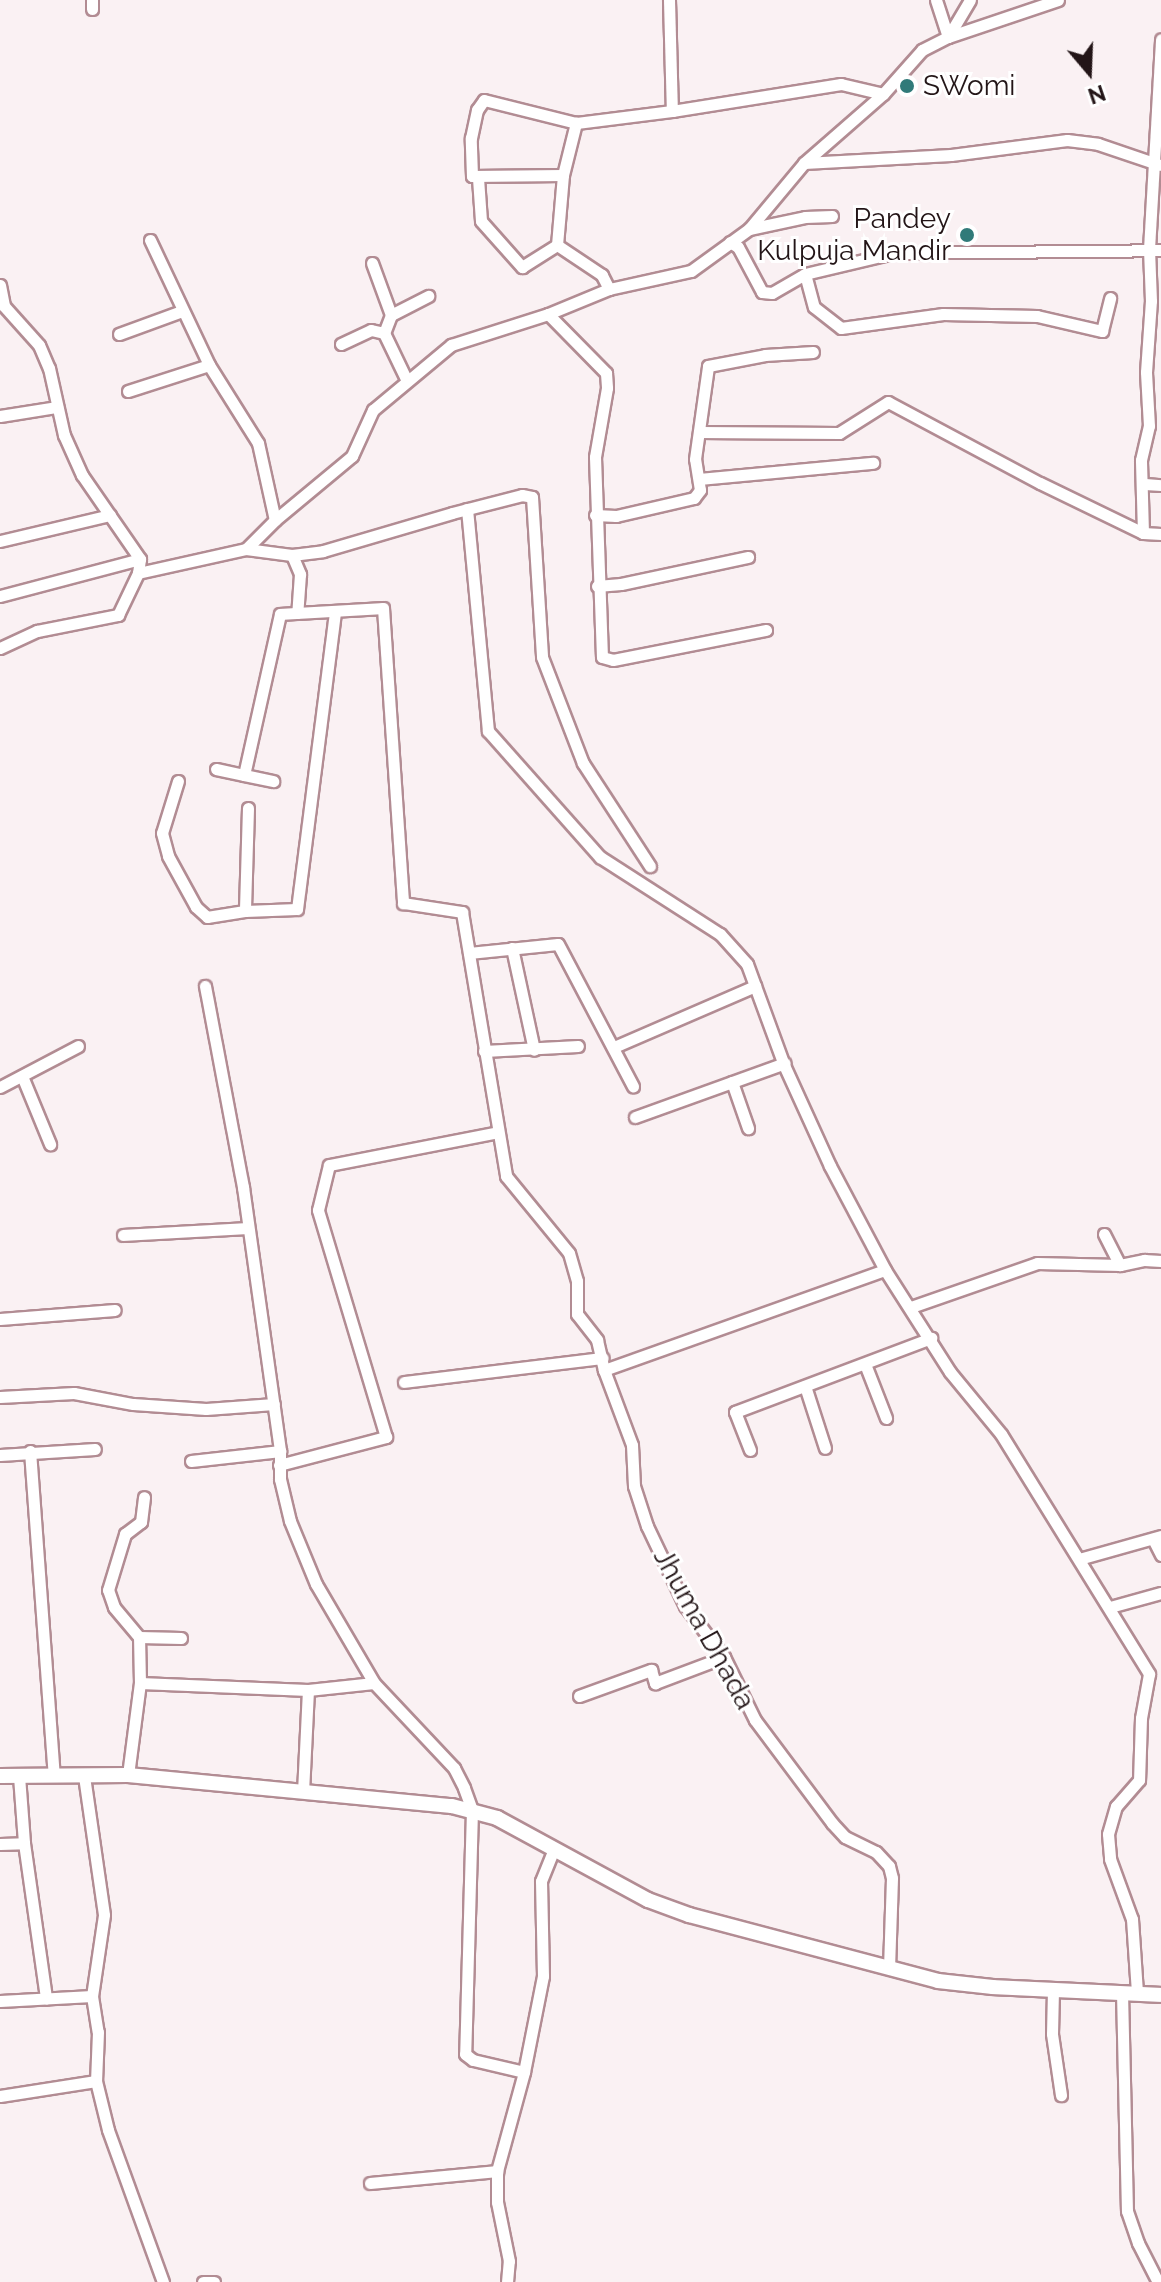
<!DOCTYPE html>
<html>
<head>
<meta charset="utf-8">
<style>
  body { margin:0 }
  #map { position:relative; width:1161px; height:2282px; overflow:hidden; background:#faf1f3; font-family:Raleway,sans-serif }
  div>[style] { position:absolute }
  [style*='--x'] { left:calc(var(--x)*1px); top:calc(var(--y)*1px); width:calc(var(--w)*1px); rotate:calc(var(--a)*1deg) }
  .roads { filter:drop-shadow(2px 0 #b28c93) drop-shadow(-2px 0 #b28c93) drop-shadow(0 2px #b28c93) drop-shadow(0 -2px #b28c93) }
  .minor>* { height:11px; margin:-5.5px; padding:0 5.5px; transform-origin:5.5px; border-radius:5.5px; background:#fff }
  .tertiary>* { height:14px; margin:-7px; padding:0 7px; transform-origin:7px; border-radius:7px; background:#fff }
  .dots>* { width:22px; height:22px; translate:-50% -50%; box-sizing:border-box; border:4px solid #fff; border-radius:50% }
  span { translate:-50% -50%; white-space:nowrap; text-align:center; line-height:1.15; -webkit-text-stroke:6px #fff; paint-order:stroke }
  .poi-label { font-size:28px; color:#231517 }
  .left { translate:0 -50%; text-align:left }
  .right { translate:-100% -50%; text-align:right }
  .street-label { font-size:28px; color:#231517 }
  .north { position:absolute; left:1049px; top:32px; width:80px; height:80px; -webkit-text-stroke:6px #fff; paint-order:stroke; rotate:161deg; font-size:22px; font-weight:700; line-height:32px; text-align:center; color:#231517 }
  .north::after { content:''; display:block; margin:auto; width:28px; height:36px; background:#231517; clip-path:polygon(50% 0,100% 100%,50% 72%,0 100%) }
</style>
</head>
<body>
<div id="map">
  <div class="roads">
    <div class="minor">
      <div style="--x:669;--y:0;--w:111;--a:88.5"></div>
      <div style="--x:672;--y:111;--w:171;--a:-9.1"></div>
      <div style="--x:841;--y:84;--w:43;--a:13.4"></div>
      <div style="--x:936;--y:0;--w:39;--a:72"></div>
      <div style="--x:948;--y:37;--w:116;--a:-18.6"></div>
      <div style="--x:92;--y:9;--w:9;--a:-90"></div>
      <div style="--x:804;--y:163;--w:147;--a:-3.1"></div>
      <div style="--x:951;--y:155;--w:117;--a:-7.4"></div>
      <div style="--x:1067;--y:140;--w:31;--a:7"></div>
      <div style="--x:1098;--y:144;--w:65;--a:18.7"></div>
      <div style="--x:563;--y:175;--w:91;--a:179.4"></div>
      <div style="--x:472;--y:176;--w:38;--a:-92"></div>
      <div style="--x:471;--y:138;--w:29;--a:-78"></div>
      <div style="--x:477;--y:110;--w:12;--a:-55"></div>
      <div style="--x:484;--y:100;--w:95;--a:14"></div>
      <div style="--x:478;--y:178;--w:43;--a:86"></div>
      <div style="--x:481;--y:221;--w:62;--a:48.3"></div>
      <div style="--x:522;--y:267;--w:41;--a:-32.2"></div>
      <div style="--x:749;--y:229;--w:57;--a:-12.1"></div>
      <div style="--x:805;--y:217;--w:27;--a:-2"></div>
      <div style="--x:150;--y:240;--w:138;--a:64.7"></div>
      <div style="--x:209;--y:365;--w:92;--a:57.9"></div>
      <div style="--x:258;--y:443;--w:79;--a:77.6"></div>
      <div style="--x:730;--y:242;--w:9;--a:32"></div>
      <div style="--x:738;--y:247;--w:51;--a:61.9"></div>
      <div style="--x:762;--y:292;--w:10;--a:6"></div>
      <div style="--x:772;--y:293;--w:38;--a:-30"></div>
      <div style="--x:805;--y:274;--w:90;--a:-13.4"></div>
      <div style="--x:893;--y:253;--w:268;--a:-0.6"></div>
      <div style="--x:372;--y:263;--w:55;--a:69.9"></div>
      <div style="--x:391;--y:315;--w:19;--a:111"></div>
      <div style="--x:384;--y:333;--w:51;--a:64.4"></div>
      <div style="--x:805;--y:274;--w:34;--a:75"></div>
      <div style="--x:814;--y:307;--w:34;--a:38"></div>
      <div style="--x:841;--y:328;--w:103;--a:-7.8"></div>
      <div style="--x:943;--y:314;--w:94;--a:1.2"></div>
      <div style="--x:1037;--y:316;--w:67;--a:13"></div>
      <div style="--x:1102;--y:331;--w:34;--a:-76"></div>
      <div style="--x:0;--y:285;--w:21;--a:79"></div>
      <div style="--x:4;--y:306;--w:52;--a:48.1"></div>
      <div style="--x:39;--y:345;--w:25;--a:67"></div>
      <div style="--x:49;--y:368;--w:69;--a:77.4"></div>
      <div style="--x:64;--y:435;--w:44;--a:65.8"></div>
      <div style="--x:82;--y:475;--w:102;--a:55.4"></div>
      <div style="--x:140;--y:559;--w:14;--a:98"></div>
      <div style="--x:609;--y:289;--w:16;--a:-117"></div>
      <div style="--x:602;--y:275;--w:54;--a:-146.3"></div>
      <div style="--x:557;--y:245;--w:70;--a:-85.1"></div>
      <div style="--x:563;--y:175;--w:54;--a:-76"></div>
      <div style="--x:576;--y:123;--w:97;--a:-7.1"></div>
      <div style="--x:548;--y:314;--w:83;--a:45.5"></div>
      <div style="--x:606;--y:373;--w:15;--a:86"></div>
      <div style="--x:607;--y:388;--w:70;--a:99.9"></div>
      <div style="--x:595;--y:457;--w:200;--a:88"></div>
      <div style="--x:602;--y:657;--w:11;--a:15"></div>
      <div style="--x:613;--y:660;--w:156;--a:-11.1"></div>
      <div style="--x:391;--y:315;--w:42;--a:-27.2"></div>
      <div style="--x:119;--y:334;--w:67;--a:-20.1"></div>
      <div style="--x:341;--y:344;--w:33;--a:-25"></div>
      <div style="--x:371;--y:330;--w:13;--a:13"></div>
      <div style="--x:128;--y:391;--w:85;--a:-17.8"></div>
      <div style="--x:0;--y:416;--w:58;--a:-9"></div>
      <div style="--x:699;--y:432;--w:140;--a:0.4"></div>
      <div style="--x:839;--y:433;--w:58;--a:-32.3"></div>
      <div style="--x:888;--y:402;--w:172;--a:28.1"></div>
      <div style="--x:1040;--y:483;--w:114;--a:25.9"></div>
      <div style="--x:1143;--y:533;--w:18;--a:3"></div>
      <div style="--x:699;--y:479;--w:175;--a:-5.3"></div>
      <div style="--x:1145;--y:484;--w:16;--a:4"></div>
      <div style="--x:467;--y:509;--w:223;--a:84.6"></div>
      <div style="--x:488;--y:731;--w:169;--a:48.4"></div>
      <div style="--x:600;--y:857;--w:143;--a:32.7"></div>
      <div style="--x:720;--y:934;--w:40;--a:48"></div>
      <div style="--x:747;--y:964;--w:108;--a:69.9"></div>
      <div style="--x:784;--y:1065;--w:111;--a:65.5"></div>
      <div style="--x:830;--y:1166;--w:118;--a:62.1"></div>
      <div style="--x:885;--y:1270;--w:121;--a:57.5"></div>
      <div style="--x:950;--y:1372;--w:80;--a:50.6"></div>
      <div style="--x:1001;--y:1434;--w:282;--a:58.3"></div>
      <div style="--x:1149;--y:1674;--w:45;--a:100.3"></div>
      <div style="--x:1141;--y:1718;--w:62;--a:91.8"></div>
      <div style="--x:1139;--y:1780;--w:35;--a:131"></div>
      <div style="--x:1116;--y:1806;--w:29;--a:106"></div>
      <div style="--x:1108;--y:1834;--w:25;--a:85"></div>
      <div style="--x:1110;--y:1859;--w:64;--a:69.9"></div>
      <div style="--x:1132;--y:1919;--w:74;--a:86.1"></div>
      <div style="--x:595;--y:515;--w:21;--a:3"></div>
      <div style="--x:616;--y:516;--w:80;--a:-13"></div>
      <div style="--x:694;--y:498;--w:10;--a:-53"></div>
      <div style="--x:700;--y:490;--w:31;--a:-99"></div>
      <div style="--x:695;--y:459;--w:94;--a:-82"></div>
      <div style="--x:708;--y:366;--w:58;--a:-10.9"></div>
      <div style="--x:765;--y:355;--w:48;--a:-3.6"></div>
      <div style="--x:1143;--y:533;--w:73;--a:-91.6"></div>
      <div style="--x:1141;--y:460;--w:35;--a:-77"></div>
      <div style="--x:1149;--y:426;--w:54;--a:-93.2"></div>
      <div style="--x:1146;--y:372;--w:71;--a:-86"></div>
      <div style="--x:1151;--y:301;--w:52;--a:-92.2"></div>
      <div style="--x:1149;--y:249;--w:210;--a:-86.7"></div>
      <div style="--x:0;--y:541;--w:113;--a:-13.3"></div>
      <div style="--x:246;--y:549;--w:41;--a:-45"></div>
      <div style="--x:275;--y:520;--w:100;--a:-39.7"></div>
      <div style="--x:352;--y:456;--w:51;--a:-65.5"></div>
      <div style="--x:373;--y:410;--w:102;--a:-39.8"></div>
      <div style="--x:451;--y:345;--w:102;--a:-17.7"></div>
      <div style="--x:548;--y:314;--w:66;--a:-22.3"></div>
      <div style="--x:609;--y:289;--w:84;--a:-12.4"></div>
      <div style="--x:691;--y:271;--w:72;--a:-35.9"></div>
      <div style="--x:749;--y:229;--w:86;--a:-50.2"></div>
      <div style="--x:804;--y:163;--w:105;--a:-41.1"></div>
      <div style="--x:883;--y:94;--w:59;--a:-48.4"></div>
      <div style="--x:922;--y:50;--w:29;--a:-27"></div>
      <div style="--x:948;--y:37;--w:43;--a:-59.3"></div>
      <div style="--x:292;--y:555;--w:21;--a:67"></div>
      <div style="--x:300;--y:574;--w:39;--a:94"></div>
      <div style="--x:597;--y:586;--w:24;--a:-5"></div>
      <div style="--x:621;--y:584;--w:130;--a:-12"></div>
      <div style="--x:0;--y:596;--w:145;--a:-14.8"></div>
      <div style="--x:0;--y:648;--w:41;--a:-24.7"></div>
      <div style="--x:37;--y:631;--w:83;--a:-11.2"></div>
      <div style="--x:118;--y:615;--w:47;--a:-64.5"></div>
      <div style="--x:138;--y:573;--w:111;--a:-12.5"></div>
      <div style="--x:246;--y:549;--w:46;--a:7.4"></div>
      <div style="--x:292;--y:555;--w:31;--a:-7"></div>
      <div style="--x:323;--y:551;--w:134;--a:-16.4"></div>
      <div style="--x:452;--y:513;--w:72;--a:-14.4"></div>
      <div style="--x:522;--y:495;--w:10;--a:11"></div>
      <div style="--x:532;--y:497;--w:160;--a:86.4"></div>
      <div style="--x:542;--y:657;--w:114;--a:68.9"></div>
      <div style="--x:583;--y:763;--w:123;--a:57"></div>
      <div style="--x:216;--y:769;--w:29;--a:12"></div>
      <div style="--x:244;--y:775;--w:165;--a:-77.4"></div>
      <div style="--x:280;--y:614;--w:103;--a:-3.3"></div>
      <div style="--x:383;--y:608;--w:296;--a:86.1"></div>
      <div style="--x:403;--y:903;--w:60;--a:8.7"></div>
      <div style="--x:462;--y:912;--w:268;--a:80.5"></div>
      <div style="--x:506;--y:1176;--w:99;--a:50.7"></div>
      <div style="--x:569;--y:1253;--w:29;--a:74"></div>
      <div style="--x:577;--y:1281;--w:33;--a:90"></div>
      <div style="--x:577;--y:1314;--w:33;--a:52"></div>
      <div style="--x:597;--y:1340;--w:31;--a:77"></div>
      <div style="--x:604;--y:1370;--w:80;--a:69.5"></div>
      <div style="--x:632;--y:1445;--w:41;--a:87.2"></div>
      <div style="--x:634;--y:1486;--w:42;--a:72"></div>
      <div style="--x:647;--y:1526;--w:89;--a:64.6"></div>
      <div style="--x:685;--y:1606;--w:64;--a:52.6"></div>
      <div style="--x:724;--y:1657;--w:70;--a:63.8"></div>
      <div style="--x:755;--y:1720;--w:129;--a:53.2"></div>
      <div style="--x:832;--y:1823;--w:19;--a:47"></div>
      <div style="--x:845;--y:1837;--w:34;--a:26"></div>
      <div style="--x:876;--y:1852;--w:19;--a:47"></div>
      <div style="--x:889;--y:1866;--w:12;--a:76"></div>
      <div style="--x:892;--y:1878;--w:90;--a:91.9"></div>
      <div style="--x:244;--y:775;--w:30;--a:12"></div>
      <div style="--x:178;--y:781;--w:54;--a:107.1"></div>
      <div style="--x:162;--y:833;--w:24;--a:75"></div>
      <div style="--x:168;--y:856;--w:58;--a:61.2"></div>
      <div style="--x:196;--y:907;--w:15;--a:42"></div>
      <div style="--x:207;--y:917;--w:38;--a:-9"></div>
      <div style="--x:248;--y:808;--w:103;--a:91.7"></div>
      <div style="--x:245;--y:911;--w:52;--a:-2.2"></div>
      <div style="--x:297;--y:909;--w:300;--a:-82.7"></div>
      <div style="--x:512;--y:948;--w:104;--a:77.8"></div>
      <div style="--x:469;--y:953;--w:89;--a:-5.8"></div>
      <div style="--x:558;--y:944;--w:161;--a:62.2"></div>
      <div style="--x:205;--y:986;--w:205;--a:79.3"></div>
      <div style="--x:243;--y:1187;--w:267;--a:82"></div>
      <div style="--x:280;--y:1451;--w:28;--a:90"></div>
      <div style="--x:280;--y:1479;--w:43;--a:76.6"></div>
      <div style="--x:290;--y:1521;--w:68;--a:67.6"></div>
      <div style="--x:316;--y:1584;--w:115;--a:59.6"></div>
      <div style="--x:374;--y:1683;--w:117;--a:46.7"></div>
      <div style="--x:454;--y:1768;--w:22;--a:63"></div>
      <div style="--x:464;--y:1788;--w:23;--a:70"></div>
      <div style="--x:472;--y:1810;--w:244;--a:91.6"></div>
      <div style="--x:465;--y:2054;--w:10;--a:37"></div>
      <div style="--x:473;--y:2060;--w:52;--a:13.2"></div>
      <div style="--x:614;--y:1047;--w:154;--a:-23.4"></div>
      <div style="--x:484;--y:1051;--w:94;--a:-3"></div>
      <div style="--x:22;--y:1076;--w:74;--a:67.6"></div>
      <div style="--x:732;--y:1082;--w:49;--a:70.8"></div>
      <div style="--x:0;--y:1087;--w:88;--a:-27.7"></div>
      <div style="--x:635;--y:1117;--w:159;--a:-19.8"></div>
      <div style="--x:1104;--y:1234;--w:35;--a:63"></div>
      <div style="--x:123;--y:1235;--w:124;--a:-3.2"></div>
      <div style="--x:911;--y:1307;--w:133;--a:-19.2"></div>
      <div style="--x:1037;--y:1263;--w:83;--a:1.4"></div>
      <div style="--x:1120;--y:1265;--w:25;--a:-12"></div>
      <div style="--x:1144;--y:1260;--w:17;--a:3"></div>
      <div style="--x:0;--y:1319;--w:115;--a:-4.5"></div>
      <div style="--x:865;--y:1364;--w:58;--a:68.7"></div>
      <div style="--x:604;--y:1370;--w:298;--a:-19.6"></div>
      <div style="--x:404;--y:1382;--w:200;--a:-6.9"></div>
      <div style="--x:805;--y:1386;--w:65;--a:72.1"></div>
      <div style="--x:0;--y:1397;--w:74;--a:-3.1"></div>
      <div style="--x:74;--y:1393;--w:60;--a:10.6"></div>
      <div style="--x:133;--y:1404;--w:73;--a:3.9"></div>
      <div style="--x:206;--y:1409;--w:68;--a:-4.2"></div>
      <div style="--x:750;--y:1450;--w:41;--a:-111.5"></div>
      <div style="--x:735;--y:1412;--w:210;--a:-20.7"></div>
      <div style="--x:30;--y:1451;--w:325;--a:85.8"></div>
      <div style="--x:0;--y:1455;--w:95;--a:-3.6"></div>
      <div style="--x:191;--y:1461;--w:90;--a:-6.4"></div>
      <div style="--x:279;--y:1465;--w:111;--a:-14.7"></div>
      <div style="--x:386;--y:1437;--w:237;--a:-106.7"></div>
      <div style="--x:318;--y:1210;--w:46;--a:-76.3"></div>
      <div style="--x:329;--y:1165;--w:172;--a:-11"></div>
      <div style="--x:1153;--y:1539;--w:18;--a:63"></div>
      <div style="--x:1079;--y:1559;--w:85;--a:-15.7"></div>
      <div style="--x:1110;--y:1607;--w:53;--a:-15.4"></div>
      <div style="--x:139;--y:1637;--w:42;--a:1.4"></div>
      <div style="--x:140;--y:1683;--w:168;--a:2.4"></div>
      <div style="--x:579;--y:1696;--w:77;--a:-19.9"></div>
      <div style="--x:651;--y:1670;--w:14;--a:73"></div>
      <div style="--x:655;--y:1683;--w:74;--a:-20.6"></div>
      <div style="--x:128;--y:1775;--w:93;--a:-82.6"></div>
      <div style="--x:140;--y:1683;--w:46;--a:-91.2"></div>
      <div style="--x:139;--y:1637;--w:39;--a:-130"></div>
      <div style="--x:114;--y:1607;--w:18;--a:-109"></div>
      <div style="--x:108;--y:1590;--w:59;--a:-73.1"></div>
      <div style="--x:125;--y:1534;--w:20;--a:-37"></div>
      <div style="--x:141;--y:1522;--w:25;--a:-83"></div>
      <div style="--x:19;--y:1776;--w:67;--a:85.7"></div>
      <div style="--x:24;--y:1843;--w:157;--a:81.9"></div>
      <div style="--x:84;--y:1776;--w:140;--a:81.8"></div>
      <div style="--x:104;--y:1915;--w:82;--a:98.4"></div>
      <div style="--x:92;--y:1996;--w:36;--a:81"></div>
      <div style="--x:98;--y:2032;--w:49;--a:92.3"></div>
      <div style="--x:96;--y:2081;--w:50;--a:76.2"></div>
      <div style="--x:108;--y:2130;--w:162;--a:70.1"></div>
      <div style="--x:303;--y:1792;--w:102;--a:-87.2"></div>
      <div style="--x:308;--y:1690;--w:66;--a:-6.1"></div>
      <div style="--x:0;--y:1844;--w:24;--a:-2"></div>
      <div style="--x:1053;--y:1990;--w:44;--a:91.3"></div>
      <div style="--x:1052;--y:2034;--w:62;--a:81.6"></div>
      <div style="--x:1122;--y:1992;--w:219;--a:88.7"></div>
      <div style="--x:1127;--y:2211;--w:34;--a:71"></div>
      <div style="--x:1138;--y:2243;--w:44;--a:62.9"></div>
      <div style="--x:0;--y:2001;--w:92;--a:-3.1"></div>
      <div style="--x:0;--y:2096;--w:97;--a:-8.9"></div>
      <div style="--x:370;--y:2183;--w:128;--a:-5.4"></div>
      <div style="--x:203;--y:2282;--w:11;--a:0"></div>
      <div style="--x:507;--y:2282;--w:21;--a:-85"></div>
      <div style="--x:509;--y:2261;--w:60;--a:-101.5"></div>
      <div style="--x:497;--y:2202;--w:31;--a:-90"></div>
      <div style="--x:497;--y:2171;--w:103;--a:-74.7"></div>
      <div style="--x:524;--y:2072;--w:98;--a:-78.8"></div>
      <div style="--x:543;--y:1976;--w:95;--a:-91.2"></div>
      <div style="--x:541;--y:1881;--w:35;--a:-68"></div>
    </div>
    <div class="tertiary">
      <div style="--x:0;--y:1776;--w:128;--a:-0.4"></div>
      <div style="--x:128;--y:1775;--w:325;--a:5.5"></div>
      <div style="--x:452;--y:1806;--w:47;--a:14.9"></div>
      <div style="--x:497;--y:1818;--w:172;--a:28.5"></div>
      <div style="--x:648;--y:1900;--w:44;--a:20.1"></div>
      <div style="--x:689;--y:1915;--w:258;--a:14.8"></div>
      <div style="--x:938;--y:1981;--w:55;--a:6.2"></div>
      <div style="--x:993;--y:1987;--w:168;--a:2.7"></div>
    </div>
  </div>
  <div class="dots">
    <div style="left:907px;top:86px;background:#317a79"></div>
    <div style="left:967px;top:235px;background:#317a79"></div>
  </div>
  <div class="poi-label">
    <span class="left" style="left:923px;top:86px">SWomi</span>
    <span class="right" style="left:951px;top:235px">Pandey<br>Kulpuja Mandir</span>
  </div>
  <div class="street-label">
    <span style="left:704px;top:1629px;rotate:61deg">Jhuma Dhada</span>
  </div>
  <div class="north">N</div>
</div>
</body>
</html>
